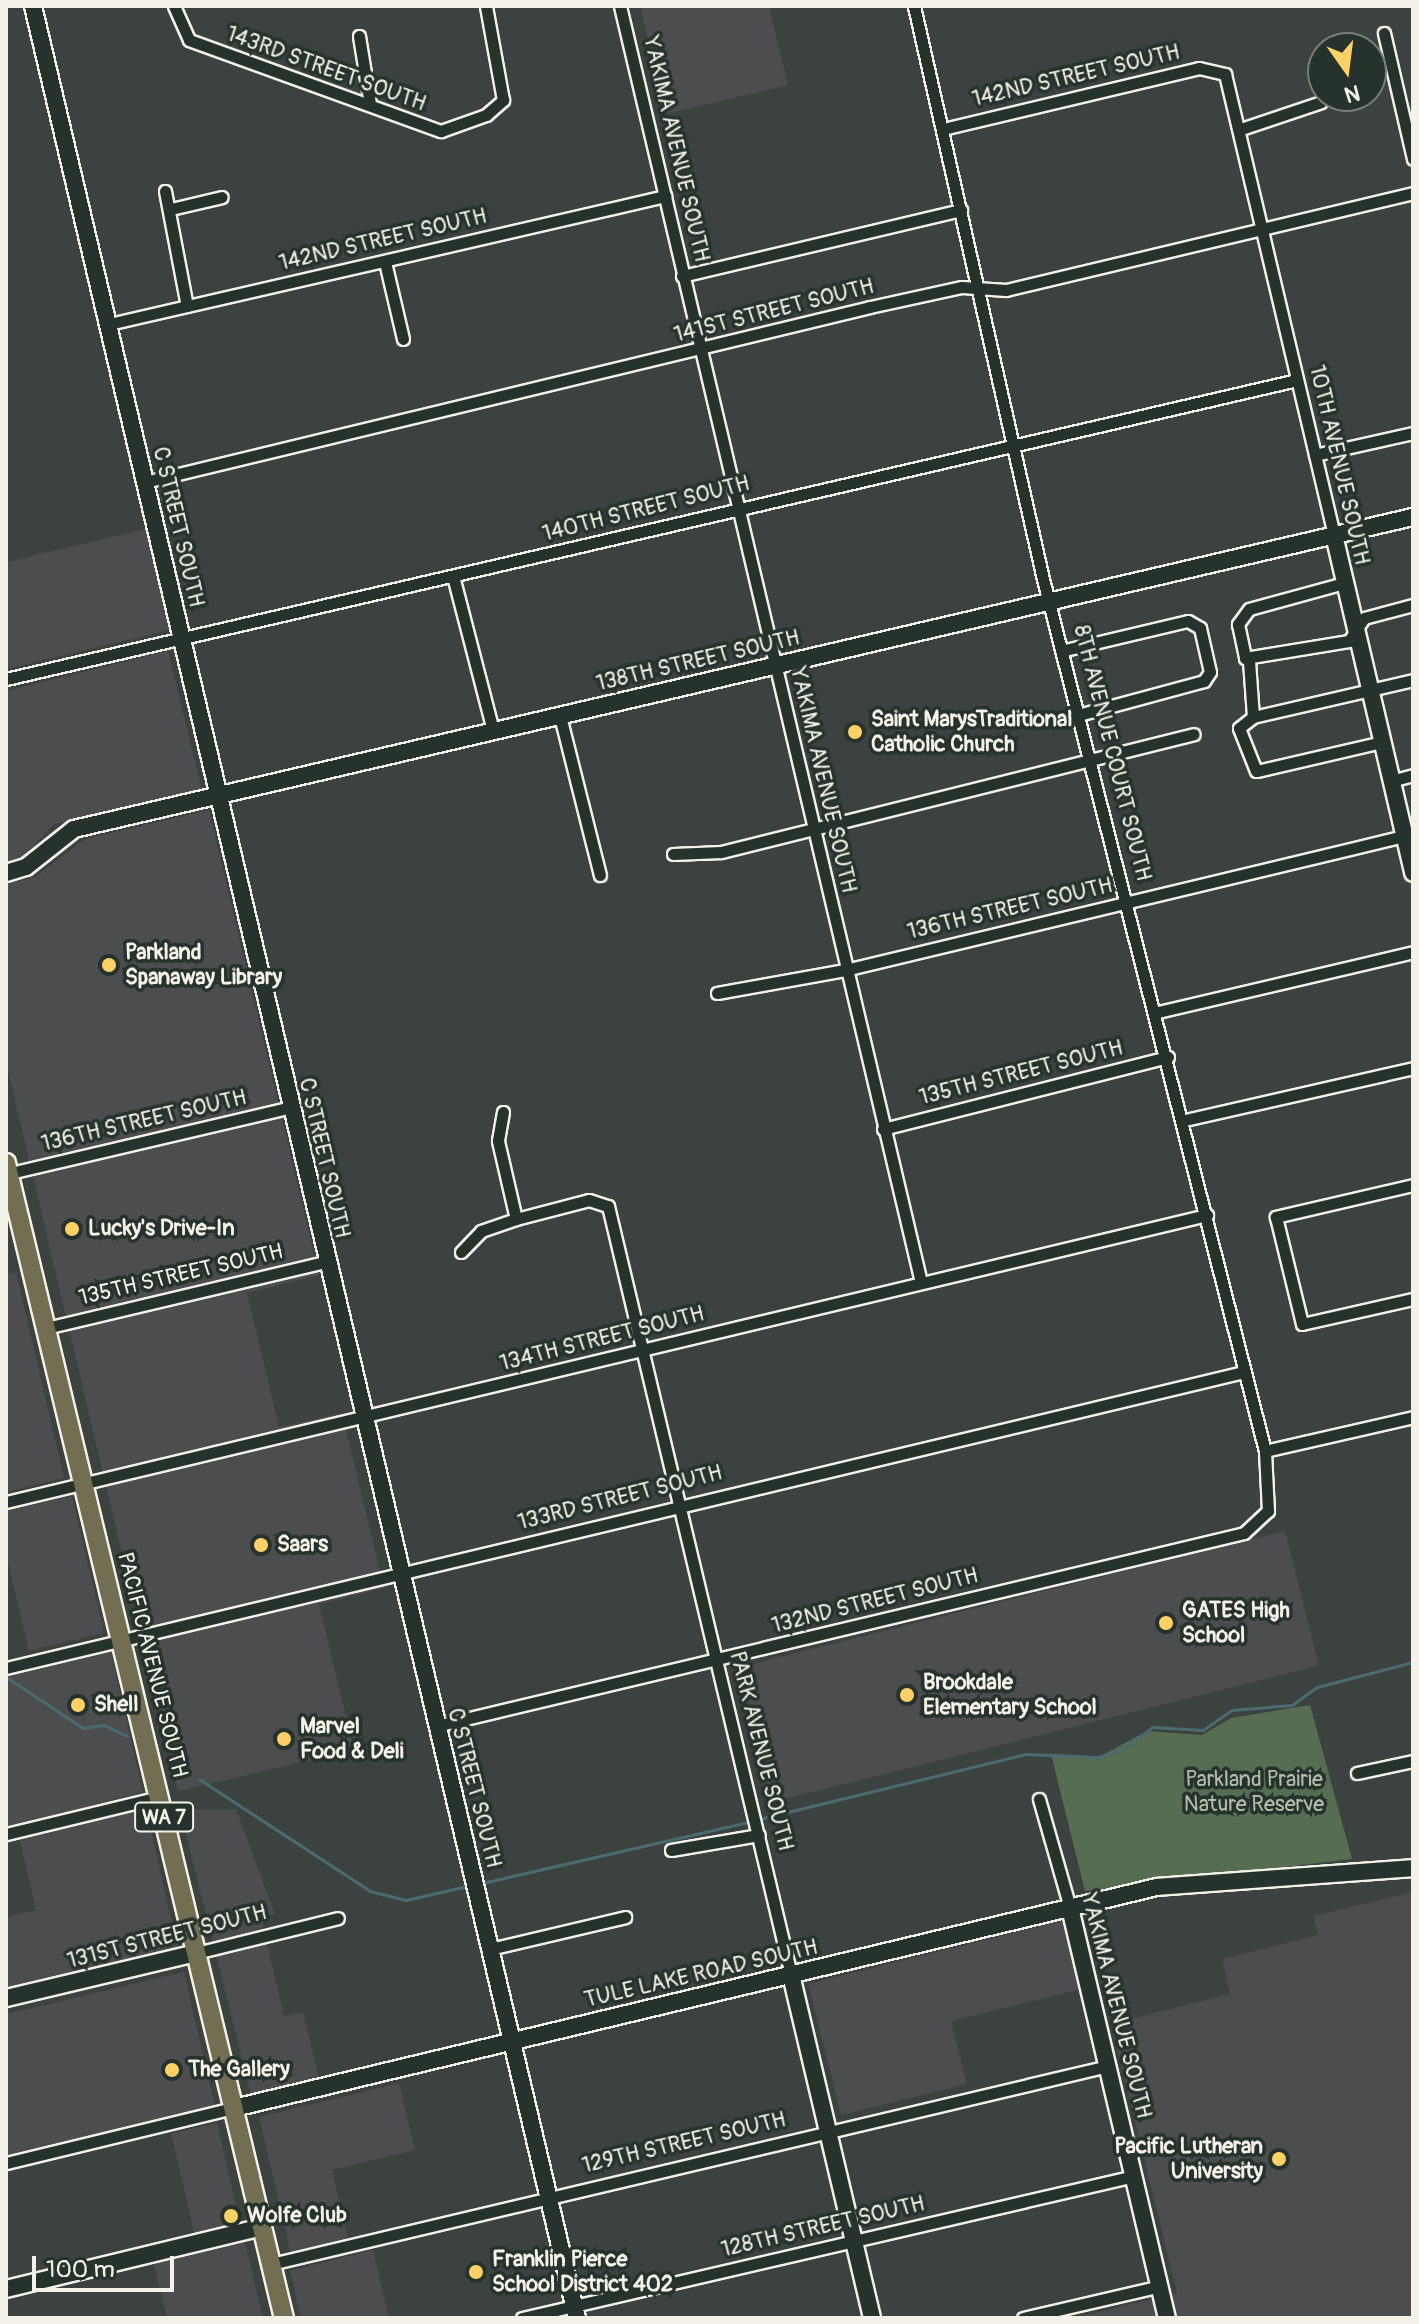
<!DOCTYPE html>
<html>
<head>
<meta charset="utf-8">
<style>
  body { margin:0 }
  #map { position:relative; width:1419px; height:2324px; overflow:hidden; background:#3c4240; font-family:Pangolin,sans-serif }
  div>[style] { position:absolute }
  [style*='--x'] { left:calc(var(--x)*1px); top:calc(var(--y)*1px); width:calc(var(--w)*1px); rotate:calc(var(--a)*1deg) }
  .built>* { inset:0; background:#4b4d4e; transform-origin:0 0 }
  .green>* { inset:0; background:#566d52 }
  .stream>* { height:3px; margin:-1.5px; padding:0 1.5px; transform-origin:1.5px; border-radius:1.5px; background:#4a6c70 }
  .roads { filter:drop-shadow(2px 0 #f4f1e8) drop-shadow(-2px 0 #f4f1e8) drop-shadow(0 2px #f4f1e8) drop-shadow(0 -2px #f4f1e8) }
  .street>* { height:11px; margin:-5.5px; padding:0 5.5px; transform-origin:5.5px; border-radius:5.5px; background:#26332d }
  .secondary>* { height:16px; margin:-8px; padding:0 8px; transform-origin:8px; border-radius:8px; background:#26332d }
  .primary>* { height:18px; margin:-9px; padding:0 9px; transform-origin:9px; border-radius:9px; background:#726e52 }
  .dots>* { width:22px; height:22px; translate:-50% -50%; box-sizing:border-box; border:4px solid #26332d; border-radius:50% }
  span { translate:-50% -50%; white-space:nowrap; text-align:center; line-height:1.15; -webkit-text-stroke:7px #26332d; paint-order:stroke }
  .shield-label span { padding:2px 6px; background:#26332d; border:2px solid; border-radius:6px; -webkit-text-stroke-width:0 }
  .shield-label { font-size:20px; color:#f4f1e8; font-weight:700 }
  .street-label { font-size:22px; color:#f4f1e8 }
  .poi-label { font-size:22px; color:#f4f1e8; font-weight:700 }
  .left { translate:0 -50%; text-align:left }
  .right { translate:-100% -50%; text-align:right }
  .park-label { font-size:22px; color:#b5bcac }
  .frame { position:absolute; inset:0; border:8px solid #f4f1e8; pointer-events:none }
  .north { position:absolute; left:1307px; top:32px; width:80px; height:80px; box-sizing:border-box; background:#26332d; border:2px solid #787f78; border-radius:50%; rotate:166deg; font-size:22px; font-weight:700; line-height:32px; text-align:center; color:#f4f1e8 }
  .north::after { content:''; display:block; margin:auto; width:28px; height:36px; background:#ffd166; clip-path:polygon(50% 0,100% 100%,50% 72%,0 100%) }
  .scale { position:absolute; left:32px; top:2256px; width:142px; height:36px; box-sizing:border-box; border:4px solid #f4f1e8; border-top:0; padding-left:10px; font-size:24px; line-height:28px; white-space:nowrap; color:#f4f1e8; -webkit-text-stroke:6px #26332d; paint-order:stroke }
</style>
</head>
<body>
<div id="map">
  <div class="built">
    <div style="clip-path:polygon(640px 6px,769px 6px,788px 85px,666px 114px)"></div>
    <div style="clip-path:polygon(146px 529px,170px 630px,6px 669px,6px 562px)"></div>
    <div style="clip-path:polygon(168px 651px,202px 790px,54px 824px,22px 858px,6px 862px,6px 691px)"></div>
    <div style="clip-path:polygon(209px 810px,319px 1275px,247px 1293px,279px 1427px,342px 1413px,384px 1588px,319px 1604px,354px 1750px,178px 1791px,6px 1062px,6px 884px,35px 877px,85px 839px)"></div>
    <div style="clip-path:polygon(16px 1272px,64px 1478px,6px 1492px,6px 1274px)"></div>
    <div style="clip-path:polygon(72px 1496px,104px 1633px,29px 1651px,6px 1554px,6px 1511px)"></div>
    <div style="left:1285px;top:1531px;width:139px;height:567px;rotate:76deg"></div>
    <div style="clip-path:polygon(111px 1652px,143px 1792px,6px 1828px,6px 1677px)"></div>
    <div style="clip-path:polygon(146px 1809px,178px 1949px,6px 1989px,6px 1917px,36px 1910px,19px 1838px)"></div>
    <div style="clip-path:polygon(236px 1809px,275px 1914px,261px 1918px,284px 2016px,303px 2012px,319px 2078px,251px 2094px,180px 1810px)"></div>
    <div style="clip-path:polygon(1413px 1892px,1413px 2318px,1074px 2318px,1177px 2293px,1111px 2024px,1230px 1994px,1222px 1959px,1318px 1935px,1313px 1916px)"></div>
    <div style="clip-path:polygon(1065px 1920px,1082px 1989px,951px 2021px,967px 2084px,841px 2115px,808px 1984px)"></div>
    <div style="clip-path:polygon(184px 1972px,215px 2107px,6px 2156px,6px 2014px)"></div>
    <div style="clip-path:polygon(399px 2083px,415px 2150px,332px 2170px,348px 2240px,291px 2253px,259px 2117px)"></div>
    <div style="left:217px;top:2123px;width:109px;height:47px;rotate:77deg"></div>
    <div style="clip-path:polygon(245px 2242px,263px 2318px,167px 2318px,154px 2264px)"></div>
    <div style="clip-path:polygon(373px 2250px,389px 2318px,301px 2318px,290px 2271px)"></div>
  </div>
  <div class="green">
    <div style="clip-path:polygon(1310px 1705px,1352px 1859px,1085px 1891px,1051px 1754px,1099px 1757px,1147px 1731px,1202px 1735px,1231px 1718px)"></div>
  </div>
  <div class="stream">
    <div style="--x:6;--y:1677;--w:92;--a:33.5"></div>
    <div style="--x:83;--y:1728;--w:21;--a:-8"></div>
    <div style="--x:104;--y:1725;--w:25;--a:26"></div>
    <div style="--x:168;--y:1761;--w:13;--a:29"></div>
    <div style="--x:199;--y:1779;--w:204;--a:33.2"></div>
    <div style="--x:370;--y:1891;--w:37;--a:14"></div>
    <div style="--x:406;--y:1900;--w:67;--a:-13"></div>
    <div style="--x:759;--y:1819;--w:275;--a:-13.7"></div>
    <div style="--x:1026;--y:1754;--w:72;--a:2.4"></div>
    <div style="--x:1098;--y:1757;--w:25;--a:-16"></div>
    <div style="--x:1122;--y:1750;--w:38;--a:-37"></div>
    <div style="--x:1152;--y:1727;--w:51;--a:3.4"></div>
    <div style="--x:1203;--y:1730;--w:35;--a:-35"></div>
    <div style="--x:1232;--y:1710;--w:60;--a:-4.8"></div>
    <div style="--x:1292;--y:1705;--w:31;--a:-36"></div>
    <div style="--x:1317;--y:1687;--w:99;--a:-14.6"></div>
    <div style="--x:482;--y:1883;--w:277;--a:-12.9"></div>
  </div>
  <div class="roads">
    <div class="street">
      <div style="--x:174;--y:6;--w:37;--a:66"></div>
      <div style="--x:189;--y:40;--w:268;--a:19.9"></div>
      <div style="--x:441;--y:131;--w:48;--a:-19.6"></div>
      <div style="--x:486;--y:115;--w:23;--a:-41"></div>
      <div style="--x:503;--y:100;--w:96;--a:-100.3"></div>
      <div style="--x:620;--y:6;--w:1311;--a:76.73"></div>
      <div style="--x:1384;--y:33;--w:129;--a:77"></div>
      <div style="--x:359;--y:36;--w:69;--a:80.8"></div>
      <div style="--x:943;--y:129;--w:263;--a:-13.4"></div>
      <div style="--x:1199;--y:68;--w:27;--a:13"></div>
      <div style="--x:1225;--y:74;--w:474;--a:76.7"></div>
      <div style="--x:1241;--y:129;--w:84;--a:-18.6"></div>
      <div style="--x:165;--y:191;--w:117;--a:79.2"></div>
      <div style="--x:171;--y:209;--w:52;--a:-13.2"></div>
      <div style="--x:385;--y:262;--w:79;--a:76.8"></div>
      <div style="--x:682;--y:276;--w:287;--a:-13.3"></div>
      <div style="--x:109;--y:324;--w:571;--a:-12.96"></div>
      <div style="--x:1315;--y:455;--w:100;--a:-12.7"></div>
      <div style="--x:145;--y:482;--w:746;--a:-13.57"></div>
      <div style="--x:870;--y:307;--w:94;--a:-12.3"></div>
      <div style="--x:962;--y:287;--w:44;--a:3.9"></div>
      <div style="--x:1006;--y:290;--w:418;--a:-13.4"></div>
      <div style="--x:453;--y:576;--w:160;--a:75.5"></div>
      <div style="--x:1344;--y:583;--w:98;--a:164.7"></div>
      <div style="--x:1249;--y:609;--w:19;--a:126"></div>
      <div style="--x:1238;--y:624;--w:35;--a:78"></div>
      <div style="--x:1245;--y:658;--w:105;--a:-9.3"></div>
      <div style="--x:1349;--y:641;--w:27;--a:-57"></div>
      <div style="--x:1364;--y:618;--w:51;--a:-14.9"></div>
      <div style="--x:1065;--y:650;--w:126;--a:-13.3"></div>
      <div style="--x:1188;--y:621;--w:14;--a:30"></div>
      <div style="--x:1200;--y:628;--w:45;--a:77.2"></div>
      <div style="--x:1210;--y:672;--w:11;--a:124"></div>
      <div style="--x:1204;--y:681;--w:126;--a:164.9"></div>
      <div style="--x:1249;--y:661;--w:56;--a:85.9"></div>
      <div style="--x:6;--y:679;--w:1325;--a:-13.04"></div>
      <div style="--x:560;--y:716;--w:164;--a:75.9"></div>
      <div style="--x:1382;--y:742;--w:129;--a:167"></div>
      <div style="--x:1256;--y:771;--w:46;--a:-111.6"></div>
      <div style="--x:1239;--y:728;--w:18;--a:-38"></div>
      <div style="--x:1253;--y:717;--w:164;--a:-13"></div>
      <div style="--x:1391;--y:781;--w:23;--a:-15"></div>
      <div style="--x:673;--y:854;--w:48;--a:-2.4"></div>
      <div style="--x:721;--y:852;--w:487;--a:-14"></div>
      <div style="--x:717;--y:993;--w:130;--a:-10.2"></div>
      <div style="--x:845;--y:970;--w:575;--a:-13.48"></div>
      <div style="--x:1158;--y:1012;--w:262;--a:-13.2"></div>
      <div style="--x:503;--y:1112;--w:29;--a:100"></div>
      <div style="--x:498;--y:1141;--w:80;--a:77"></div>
      <div style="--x:1185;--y:1120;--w:234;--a:-12.8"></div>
      <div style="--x:883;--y:1129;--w:294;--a:-14.2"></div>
      <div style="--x:6;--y:1174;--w:293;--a:-13.2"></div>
      <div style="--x:1413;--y:1185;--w:141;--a:166.9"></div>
      <div style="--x:1276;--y:1217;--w:110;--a:76.3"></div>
      <div style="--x:1302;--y:1324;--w:114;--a:-12.7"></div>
      <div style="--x:461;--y:1252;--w:29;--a:-46"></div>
      <div style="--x:481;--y:1231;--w:37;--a:-19"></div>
      <div style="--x:516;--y:1219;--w:75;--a:-14.6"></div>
      <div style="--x:589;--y:1200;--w:20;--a:18"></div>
      <div style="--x:608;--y:1206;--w:790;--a:76.61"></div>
      <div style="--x:46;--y:1328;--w:287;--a:-13.3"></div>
      <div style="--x:1265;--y:1451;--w:152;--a:-12.9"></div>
      <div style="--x:6;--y:1502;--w:1235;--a:-13.44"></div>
      <div style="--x:6;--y:1668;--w:1273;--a:-13.45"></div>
      <div style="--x:436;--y:1726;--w:831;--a:-13.43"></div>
      <div style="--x:1244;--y:1533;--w:33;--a:-43"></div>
      <div style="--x:1268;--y:1511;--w:60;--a:-92.9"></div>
      <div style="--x:1265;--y:1451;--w:900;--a:-104.28"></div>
      <div style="--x:1043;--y:579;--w:587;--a:-102.69"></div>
      <div style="--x:1357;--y:1773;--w:57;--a:-12.1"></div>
      <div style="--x:1039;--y:1799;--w:113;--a:74.1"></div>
      <div style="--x:6;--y:1834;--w:157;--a:-13.6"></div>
      <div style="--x:671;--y:1850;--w:89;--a:-9.7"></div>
      <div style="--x:490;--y:1949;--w:139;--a:-13.3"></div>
      <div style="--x:196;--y:1953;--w:146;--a:-13.8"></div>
      <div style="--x:6;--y:2163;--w:235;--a:-13.6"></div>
      <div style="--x:271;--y:2264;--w:860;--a:-13.31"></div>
      <div style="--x:522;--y:2318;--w:628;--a:-13.06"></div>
      <div style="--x:1023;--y:2318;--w:141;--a:-13.1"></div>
    </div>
    <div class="secondary">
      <div style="--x:33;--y:6;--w:2375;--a:76.76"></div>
      <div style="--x:1334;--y:535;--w:347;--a:76.8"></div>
      <div style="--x:6;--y:873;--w:21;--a:-17"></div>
      <div style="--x:26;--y:867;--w:61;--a:-38.4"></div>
      <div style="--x:74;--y:829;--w:1375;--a:-13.12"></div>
      <div style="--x:1070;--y:1908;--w:421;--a:76.7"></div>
      <div style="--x:791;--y:1975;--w:352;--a:76.7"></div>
      <div style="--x:6;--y:1998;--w:195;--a:-13.3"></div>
      <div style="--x:234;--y:2108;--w:949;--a:-13.47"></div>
      <div style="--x:1157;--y:1887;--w:257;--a:-4.2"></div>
      <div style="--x:6;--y:2289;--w:263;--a:-13.6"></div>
    </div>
    <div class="primary">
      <div style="--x:6;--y:1163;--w:1188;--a:76.47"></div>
    </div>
  </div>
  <div class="dots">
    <div style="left:855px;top:732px;background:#ffd166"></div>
    <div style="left:109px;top:965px;background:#ffd166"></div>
    <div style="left:72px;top:1229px;background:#ffd166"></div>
    <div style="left:261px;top:1545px;background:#ffd166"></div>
    <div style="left:1166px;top:1623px;background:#ffd166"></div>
    <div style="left:907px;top:1695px;background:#ffd166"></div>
    <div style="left:78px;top:1705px;background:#ffd166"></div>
    <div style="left:284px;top:1739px;background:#ffd166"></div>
    <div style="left:172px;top:2070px;background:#ffd166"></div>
    <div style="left:1279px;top:2159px;background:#ffd166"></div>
    <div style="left:231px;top:2216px;background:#ffd166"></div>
    <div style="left:476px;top:2272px;background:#ffd166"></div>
  </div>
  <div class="shield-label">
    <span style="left:164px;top:1817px">WA 7</span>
  </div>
  <div class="street-label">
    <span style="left:326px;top:69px;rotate:20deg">143RD STREET SOUTH</span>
    <span style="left:1076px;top:76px;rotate:-13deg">142ND STREET SOUTH</span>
    <span style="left:676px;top:149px;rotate:77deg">YAKIMA AVENUE SOUTH</span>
    <span style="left:383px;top:240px;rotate:-13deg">142ND STREET SOUTH</span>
    <span style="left:774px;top:311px;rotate:-14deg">141ST STREET SOUTH</span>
    <span style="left:1339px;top:465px;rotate:77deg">10TH AVENUE SOUTH</span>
    <span style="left:646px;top:509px;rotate:-14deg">140TH STREET SOUTH</span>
    <span style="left:178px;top:527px;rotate:77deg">C STREET SOUTH</span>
    <span style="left:698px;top:661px;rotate:-13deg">138TH STREET SOUTH</span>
    <span style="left:1112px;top:753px;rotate:76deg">8TH AVENUE COURT SOUTH</span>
    <span style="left:823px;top:780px;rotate:77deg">YAKIMA AVENUE SOUTH</span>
    <span style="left:1010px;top:909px;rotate:-13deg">136TH STREET SOUTH</span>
    <span style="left:1021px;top:1073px;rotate:-14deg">135TH STREET SOUTH</span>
    <span style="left:144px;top:1121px;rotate:-13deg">136TH STREET SOUTH</span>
    <span style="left:324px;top:1158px;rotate:77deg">C STREET SOUTH</span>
    <span style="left:181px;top:1275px;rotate:-13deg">135TH STREET SOUTH</span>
    <span style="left:602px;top:1339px;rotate:-14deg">134TH STREET SOUTH</span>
    <span style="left:620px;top:1498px;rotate:-14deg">133RD STREET SOUTH</span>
    <span style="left:875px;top:1601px;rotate:-14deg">132ND STREET SOUTH</span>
    <span style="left:152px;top:1665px;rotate:76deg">PACIFIC AVENUE SOUTH</span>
    <span style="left:761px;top:1751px;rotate:76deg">PARK AVENUE SOUTH</span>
    <span style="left:474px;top:1788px;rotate:76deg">C STREET SOUTH</span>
    <span style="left:167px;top:1937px;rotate:-14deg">131ST STREET SOUTH</span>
    <span style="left:701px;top:1974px;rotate:-13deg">TULE LAKE ROAD SOUTH</span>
    <span style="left:1116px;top:2006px;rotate:76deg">YAKIMA AVENUE SOUTH</span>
    <span style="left:684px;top:2143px;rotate:-13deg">129TH STREET SOUTH</span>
    <span style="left:823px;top:2227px;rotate:-13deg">128TH STREET SOUTH</span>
  </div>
  <div class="poi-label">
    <span class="left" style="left:871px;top:732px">Saint MarysTraditional<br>Catholic Church</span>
    <span class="left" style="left:125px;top:965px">Parkland<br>Spanaway Library</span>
    <span class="left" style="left:88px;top:1229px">Lucky's Drive-In</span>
    <span class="left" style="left:277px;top:1545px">Saars</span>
    <span class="left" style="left:1182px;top:1623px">GATES High<br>School</span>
    <span class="left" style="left:923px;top:1695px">Brookdale<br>Elementary School</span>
    <span class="left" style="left:94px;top:1705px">Shell</span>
    <span class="left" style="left:300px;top:1739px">Marvel<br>Food &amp; Deli</span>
    <span class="left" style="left:188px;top:2070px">The Gallery</span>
    <span class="right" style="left:1263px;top:2159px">Pacific Lutheran<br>University</span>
    <span class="left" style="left:247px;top:2216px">Wolfe Club</span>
    <span class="left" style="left:492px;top:2272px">Franklin Pierce<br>School District 402</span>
  </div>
  <div class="park-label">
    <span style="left:1254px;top:1792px">Parkland Prairie<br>Nature Reserve</span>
  </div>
  <div class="frame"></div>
  <div class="north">N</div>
  <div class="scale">100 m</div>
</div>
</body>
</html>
